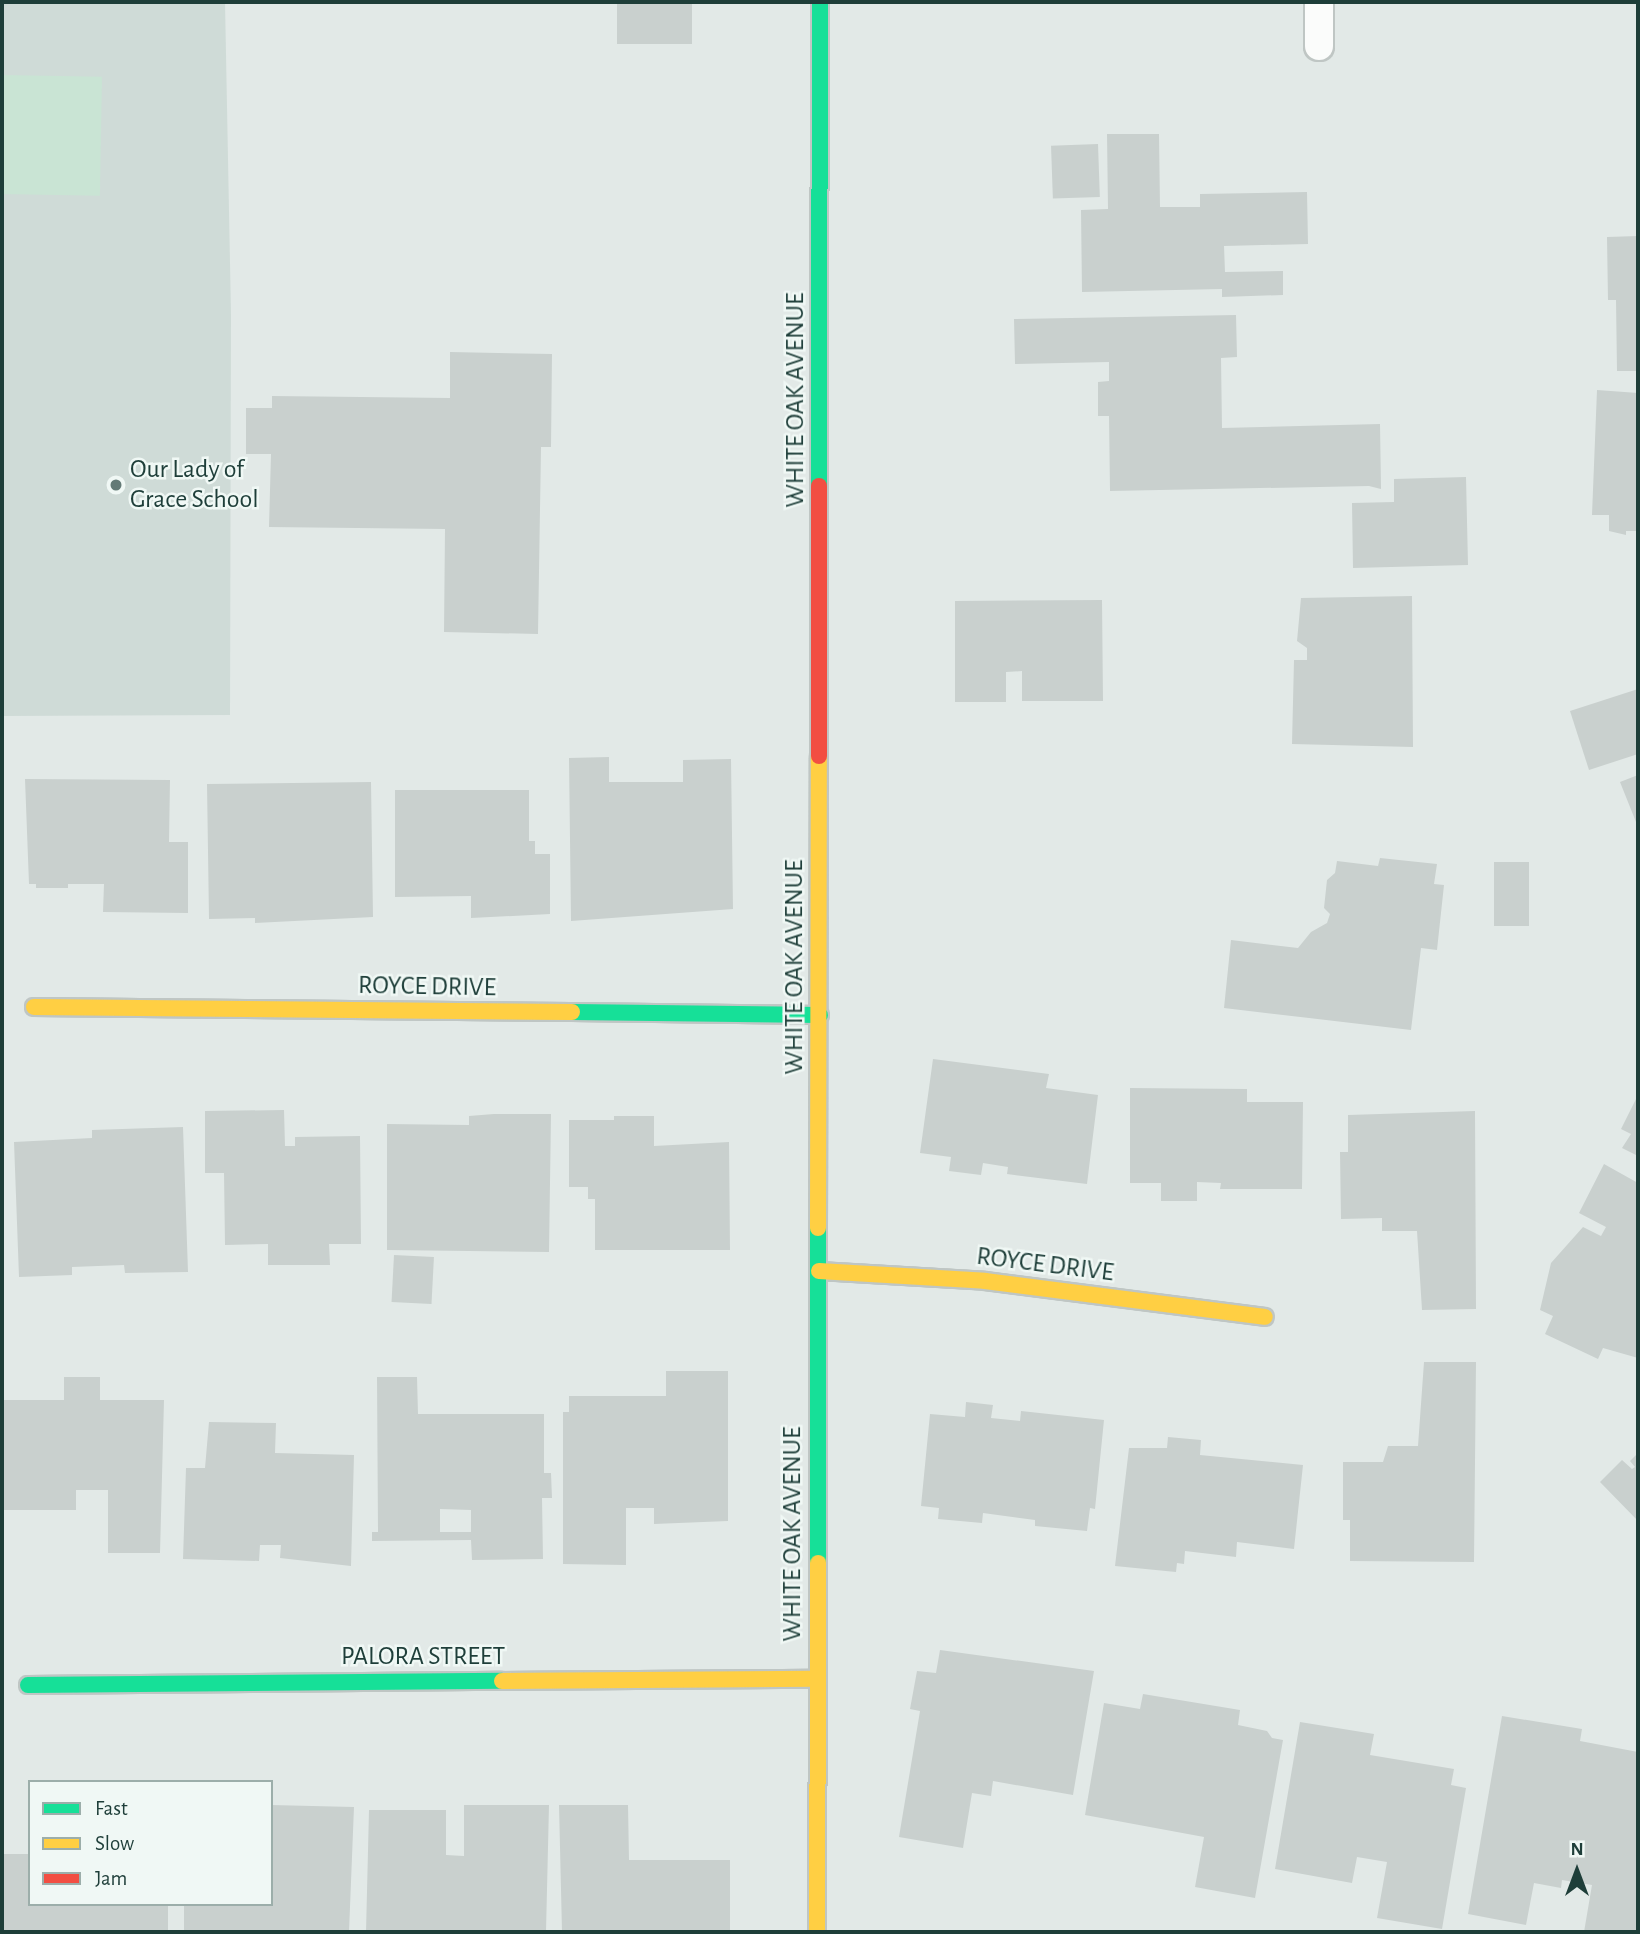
<!DOCTYPE html>
<html>
<head>
<meta charset="utf-8">
<style>
  body { margin:0 }
  #map { position:relative; width:1640px; height:1934px; overflow:hidden; background:#e2e9e7; font-family:"Alegreya Sans",sans-serif }
  div>[style] { position:absolute }
  [style*='--x'] { left:calc(var(--x)*1px); top:calc(var(--y)*1px); width:calc(var(--w)*1px); rotate:calc(var(--a)*1deg) }
  .built>* { inset:0; background:#cfdbd7 }
  .green>* { inset:0; background:#c9e4d4; transform-origin:0 0 }
  .building>* { inset:0; background:#c9d0ce; transform-origin:0 0 }
  .roads { filter:drop-shadow(2px 0 #bfc6c4) drop-shadow(-2px 0 #bfc6c4) drop-shadow(0 2px #bfc6c4) drop-shadow(0 -2px #bfc6c4) }
  .lane>* { height:28px; margin:-14px; padding:0 14px; transform-origin:14px; border-radius:14px; background:#fbfcfb }
  .fast>* { height:16px; margin:-8px; padding:0 8px; transform-origin:8px; border-radius:8px; background:#16e098 }
  .slow>* { height:16px; margin:-8px; padding:0 8px; transform-origin:8px; border-radius:8px; background:#ffcf43 }
  .jam>* { height:16px; margin:-8px; padding:0 8px; transform-origin:8px; border-radius:8px; background:#f24e42 }
  .dots>* { width:19px; height:19px; translate:-50% -50%; box-sizing:border-box; border:4px solid #f0f8f5; border-radius:50% }
  span { translate:-50% -50%; white-space:nowrap; text-align:center; line-height:1.15; -webkit-text-stroke:5px #f0f8f5; paint-order:stroke }
  .street-label { font-size:26px; color:#1e3e39 }
  .poi-label { font-size:26px; color:#1e3e39 }
  .left { translate:0 -50%; text-align:left }
  .frame { position:absolute; inset:0; border:4px solid #1e3e39; pointer-events:none }
  .legend { position:absolute; left:28px; top:1780px; width:245px; height:126px; box-sizing:border-box; background:#f0f8f5; border:2px solid #9caeaa; margin:0; padding:9px 12px; list-style:none; font-size:21px; color:#1e3e39 }
  .legend li { display:flex; align-items:center; gap:14px; height:35px }
  .legend b { width:35px; border:2px solid #9caeaa }
  .north { position:absolute; left:1542px; top:1836px; width:70px; height:70px; -webkit-text-stroke:5px #f0f8f5; paint-order:stroke; rotate:0deg; font-size:19px; font-weight:700; line-height:28px; text-align:center; color:#1e3e39 }
  .north::after { content:''; display:block; margin:auto; width:24px; height:32px; background:#1e3e39; clip-path:polygon(50% 0,100% 100%,50% 72%,0 100%) }
</style>
</head>
<body>
<div id="map">
  <div class="built">
    <div style="clip-path:polygon(2px 2px,225px 2px,231px 315px,230px 715px,2px 716px)"></div>
  </div>
  <div class="green">
    <div style="left:2px;top:75px;width:100px;height:119px;rotate:1deg"></div>
  </div>
  <div class="building">
    <div style="left:617px;top:2px;width:75px;height:42px"></div>
    <div style="clip-path:polygon(1107px 134px,1159px 134px,1160px 207px,1200px 207px,1200px 194px,1307px 192px,1308px 244px,1224px 246px,1225px 272px,1283px 271px,1283px 295px,1222px 297px,1222px 289px,1082px 292px,1081px 210px,1108px 209px)"></div>
    <div style="left:1098px;top:144px;width:53px;height:47px;rotate:88deg"></div>
    <div style="clip-path:polygon(1638px 236px,1638px 371px,1617px 371px,1616px 300px,1608px 300px,1607px 237px)"></div>
    <div style="clip-path:polygon(1236px 315px,1237px 357px,1221px 358px,1222px 428px,1380px 424px,1381px 489px,1369px 486px,1110px 491px,1109px 416px,1098px 416px,1098px 382px,1109px 381px,1109px 362px,1015px 364px,1014px 319px)"></div>
    <div style="clip-path:polygon(450px 352px,552px 354px,551px 447px,541px 447px,538px 634px,444px 632px,445px 529px,269px 527px,271px 454px,246px 454px,246px 408px,272px 408px,272px 396px,450px 398px)"></div>
    <div style="clip-path:polygon(1597px 390px,1638px 393px,1638px 531px,1626px 531px,1626px 535px,1609px 531px,1609px 515px,1592px 515px)"></div>
    <div style="clip-path:polygon(1466px 477px,1468px 565px,1353px 568px,1352px 503px,1394px 502px,1394px 479px)"></div>
    <div style="clip-path:polygon(1412px 596px,1413px 747px,1292px 744px,1294px 660px,1307px 660px,1307px 648px,1297px 641px,1301px 598px)"></div>
    <div style="clip-path:polygon(1102px 600px,1103px 701px,1022px 701px,1022px 671px,1006px 672px,1006px 702px,955px 702px,955px 601px)"></div>
    <div style="clip-path:polygon(1638px 689px,1638px 754px,1589px 770px,1570px 711px)"></div>
    <div style="clip-path:polygon(609px 757px,609px 782px,683px 782px,683px 760px,731px 759px,733px 909px,571px 921px,569px 758px)"></div>
    <div style="clip-path:polygon(1638px 775px,1638px 827px,1620px 782px)"></div>
    <div style="clip-path:polygon(25px 779px,170px 780px,169px 842px,188px 842px,188px 913px,103px 912px,104px 884px,68px 884px,68px 888px,36px 888px,36px 884px,29px 884px)"></div>
    <div style="clip-path:polygon(371px 782px,373px 917px,255px 923px,255px 918px,209px 919px,207px 784px)"></div>
    <div style="clip-path:polygon(395px 790px,529px 790px,529px 841px,535px 841px,535px 854px,550px 854px,550px 914px,471px 918px,471px 896px,395px 897px)"></div>
    <div style="clip-path:polygon(1380px 858px,1437px 864px,1434px 884px,1444px 885px,1437px 950px,1421px 948px,1411px 1030px,1224px 1008px,1231px 940px,1298px 948px,1311px 932px,1327px 923px,1330px 914px,1324px 908px,1327px 880px,1335px 873px,1337px 861px,1378px 866px)"></div>
    <div style="left:1494px;top:862px;width:35px;height:64px"></div>
    <div style="clip-path:polygon(933px 1059px,1049px 1074px,1046px 1088px,1098px 1095px,1087px 1184px,1007px 1174px,1008px 1167px,983px 1163px,981px 1175px,949px 1171px,951px 1157px,920px 1153px)"></div>
    <div style="clip-path:polygon(1130px 1088px,1247px 1089px,1247px 1102px,1303px 1102px,1302px 1189px,1220px 1189px,1221px 1183px,1197px 1182px,1197px 1201px,1161px 1201px,1161px 1183px,1130px 1183px)"></div>
    <div style="clip-path:polygon(1636px 1099px,1638px 1100px,1638px 1156px,1622px 1148px,1631px 1134px,1621px 1129px)"></div>
    <div style="clip-path:polygon(284px 1110px,285px 1146px,295px 1146px,295px 1137px,360px 1136px,361px 1244px,329px 1244px,330px 1265px,268px 1265px,268px 1244px,225px 1245px,224px 1173px,205px 1173px,205px 1111px)"></div>
    <div style="clip-path:polygon(1475px 1111px,1476px 1309px,1422px 1310px,1417px 1231px,1382px 1231px,1382px 1218px,1341px 1219px,1340px 1152px,1348px 1152px,1348px 1115px)"></div>
    <div style="clip-path:polygon(494px 1114px,551px 1114px,549px 1252px,387px 1250px,387px 1124px,469px 1125px,469px 1116px)"></div>
    <div style="clip-path:polygon(614px 1116px,654px 1116px,654px 1146px,729px 1142px,730px 1250px,595px 1250px,595px 1199px,588px 1199px,588px 1187px,569px 1187px,569px 1120px,614px 1120px)"></div>
    <div style="clip-path:polygon(183px 1127px,188px 1272px,125px 1273px,124px 1265px,72px 1267px,72px 1275px,19px 1277px,14px 1142px,92px 1138px,92px 1130px)"></div>
    <div style="clip-path:polygon(1604px 1164px,1638px 1183px,1638px 1358px,1603px 1348px,1598px 1359px,1545px 1334px,1553px 1316px,1540px 1310px,1551px 1263px,1583px 1227px,1601px 1236px,1606px 1227px,1579px 1213px)"></div>
    <div style="left:394px;top:1255px;width:40px;height:47px;rotate:3deg"></div>
    <div style="clip-path:polygon(1424px 1362px,1476px 1362px,1474px 1562px,1350px 1561px,1350px 1520px,1343px 1520px,1343px 1462px,1383px 1462px,1388px 1446px,1418px 1446px)"></div>
    <div style="clip-path:polygon(666px 1371px,728px 1371px,728px 1521px,654px 1524px,654px 1508px,626px 1508px,626px 1565px,563px 1564px,563px 1412px,569px 1412px,569px 1396px,666px 1396px)"></div>
    <div style="clip-path:polygon(64px 1377px,100px 1377px,100px 1400px,164px 1400px,160px 1553px,108px 1553px,108px 1490px,76px 1490px,76px 1510px,2px 1510px,2px 1400px,64px 1400px)"></div>
    <div style="clip-path:polygon(evenodd,377px 1377px,417px 1377px,418px 1414px,544px 1414px,544px 1473px,551px 1473px,552px 1498px,542px 1498px,543px 1559px,472px 1560px,471px 1540px,372px 1541px,372px 1532px,378px 1532px,377px 1377px,440px 1509px,471px 1510px,471px 1532px,440px 1532px,440px 1509px)"></div>
    <div style="clip-path:polygon(966px 1402px,993px 1405px,991px 1418px,1020px 1421px,1021px 1411px,1104px 1420px,1095px 1509px,1090px 1508px,1087px 1531px,1035px 1526px,1035px 1520px,983px 1513px,982px 1523px,938px 1519px,939px 1508px,921px 1506px,930px 1414px,965px 1417px)"></div>
    <div style="clip-path:polygon(209px 1422px,276px 1423px,275px 1453px,354px 1455px,351px 1566px,280px 1558px,281px 1545px,260px 1545px,259px 1561px,183px 1559px,186px 1468px,205px 1468px)"></div>
    <div style="clip-path:polygon(1168px 1437px,1201px 1440px,1200px 1455px,1303px 1465px,1294px 1549px,1237px 1542px,1236px 1557px,1185px 1551px,1184px 1564px,1177px 1563px,1176px 1572px,1115px 1566px,1129px 1448px,1167px 1448px)"></div>
    <div style="clip-path:polygon(1638px 1453px,1638px 1521px,1600px 1482px,1622px 1460px,1632px 1469px,1635px 1467px,1630px 1461px)"></div>
    <div style="clip-path:polygon(940px 1650px,1094px 1671px,1073px 1795px,993px 1781px,991px 1796px,972px 1793px,963px 1848px,899px 1837px,920px 1711px,910px 1709px,917px 1671px,936px 1673px)"></div>
    <div style="clip-path:polygon(1143px 1694px,1240px 1710px,1238px 1725px,1267px 1731px,1272px 1738px,1283px 1740px,1255px 1898px,1195px 1887px,1204px 1837px,1085px 1815px,1104px 1703px,1140px 1709px)"></div>
    <div style="clip-path:polygon(1502px 1716px,1582px 1729px,1580px 1741px,1638px 1752px,1638px 1932px,1584px 1932px,1592px 1885px,1562px 1880px,1561px 1888px,1534px 1883px,1526px 1925px,1468px 1914px)"></div>
    <div style="clip-path:polygon(1300px 1722px,1374px 1734px,1370px 1755px,1454px 1769px,1451px 1785px,1466px 1788px,1442px 1929px,1377px 1918px,1387px 1862px,1357px 1857px,1352px 1883px,1275px 1869px)"></div>
    <div style="clip-path:polygon(271px 1805px,354px 1807px,349px 1932px,184px 1932px,184px 1904px,271px 1904px)"></div>
    <div style="clip-path:polygon(464px 1805px,549px 1805px,546px 1932px,366px 1932px,369px 1810px,446px 1810px,446px 1855px,464px 1856px)"></div>
    <div style="clip-path:polygon(559px 1805px,628px 1805px,629px 1860px,730px 1860px,730px 1932px,562px 1932px)"></div>
    <div style="clip-path:polygon(2px 1854px,30px 1854px,30px 1904px,168px 1904px,168px 1932px,2px 1932px)"></div>
  </div>
  <div class="roads">
    <div class="lane">
      <div style="--x:1319;--y:2;--w:44;--a:90"></div>
    </div>
    <div class="fast">
      <div style="--x:819;--y:486;--w:484;--a:-89.9"></div>
      <div style="--x:572;--y:1012;--w:248;--a:0.7"></div>
      <div style="--x:818;--y:1563;--w:335;--a:-90"></div>
      <div style="--x:28;--y:1685;--w:474;--a:-0.5"></div>
    </div>
    <div class="slow">
      <div style="--x:34;--y:1007;--w:538;--a:0.53"></div>
      <div style="--x:818;--y:1228;--w:472;--a:-89.9"></div>
      <div style="--x:819;--y:1271;--w:166;--a:3.4"></div>
      <div style="--x:985;--y:1281;--w:282;--a:7.3"></div>
      <div style="--x:502;--y:1681;--w:315;--a:-0.4"></div>
      <div style="--x:817;--y:1932;--w:369;--a:-89.8"></div>
    </div>
    <div class="jam">
      <div style="--x:819;--y:756;--w:270;--a:-90"></div>
    </div>
  </div>
  <div class="dots">
    <div style="left:116px;top:485px;background:#637a76"></div>
  </div>
  <div class="street-label">
    <span style="left:796px;top:400px;rotate:-90deg">WHITE OAK AVENUE</span>
    <span style="left:795px;top:967px;rotate:-90deg">WHITE OAK AVENUE</span>
    <span style="left:427px;top:987px;rotate:1deg">ROYCE DRIVE</span>
    <span style="left:1045px;top:1265px;rotate:7deg">ROYCE DRIVE</span>
    <span style="left:793px;top:1534px;rotate:-90deg">WHITE OAK AVENUE</span>
    <span style="left:423px;top:1657px">PALORA STREET</span>
  </div>
  <div class="poi-label">
    <span class="left" style="left:130px;top:485px">Our Lady of<br>Grace School</span>
  </div>
  <div class="frame"></div>
  <ul class="legend">
  <li><b style="height:9px;background:#16e098"></b>Fast</li>
  <li><b style="height:9px;background:#ffcf43"></b>Slow</li>
  <li><b style="height:9px;background:#f24e42"></b>Jam</li>
  </ul>
  <div class="north">N</div>
</div>
</body>
</html>
